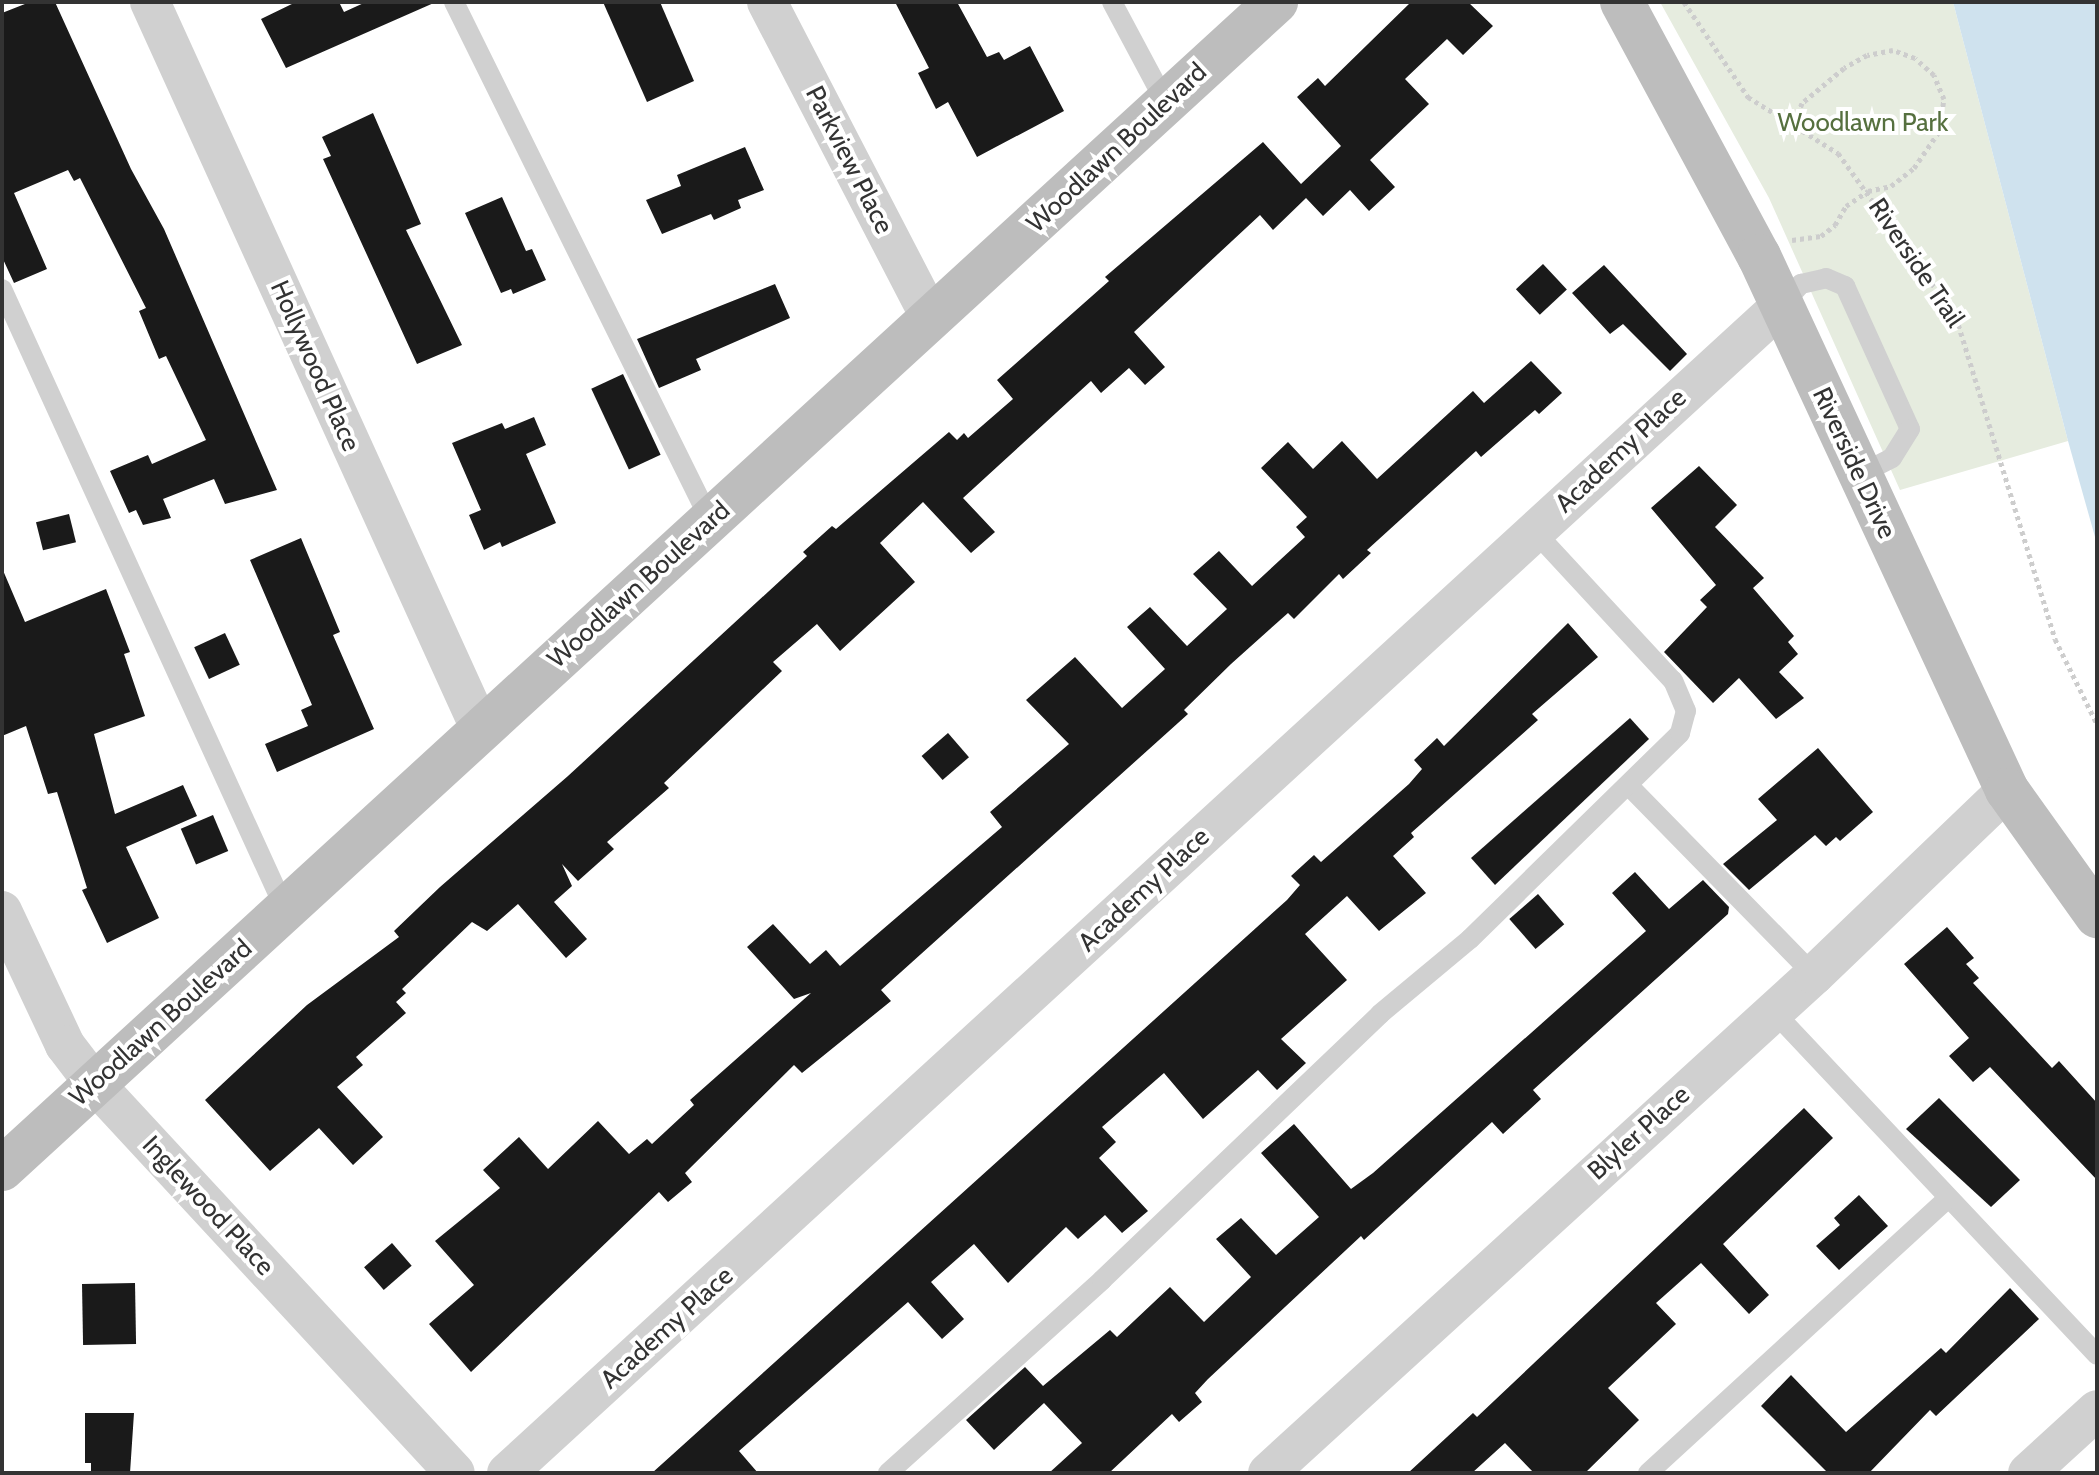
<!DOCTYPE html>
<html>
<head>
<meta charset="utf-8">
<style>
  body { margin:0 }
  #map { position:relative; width:2099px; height:1475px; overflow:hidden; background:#fff; font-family:Cabin,sans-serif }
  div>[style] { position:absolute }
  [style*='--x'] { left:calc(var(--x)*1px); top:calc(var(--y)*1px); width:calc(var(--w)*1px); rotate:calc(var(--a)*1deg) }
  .green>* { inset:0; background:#e6ecdf }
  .water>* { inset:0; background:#cfe2ee }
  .building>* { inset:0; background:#1a1a1a; transform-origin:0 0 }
  .path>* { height:5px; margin-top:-2.5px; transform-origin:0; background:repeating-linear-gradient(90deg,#cdcdcd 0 4px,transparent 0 8px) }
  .lane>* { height:20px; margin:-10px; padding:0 10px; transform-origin:10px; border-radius:10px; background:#d0d0d0 }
  .street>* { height:40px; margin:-20px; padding:0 20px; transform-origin:20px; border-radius:20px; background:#d0d0d0 }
  .secondary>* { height:44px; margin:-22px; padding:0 22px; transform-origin:22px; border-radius:22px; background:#bdbdbd }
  span { translate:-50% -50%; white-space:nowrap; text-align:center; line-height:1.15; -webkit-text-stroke:8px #fff; paint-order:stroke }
  .park-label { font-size:26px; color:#56703f }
  .street-label { font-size:26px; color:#333 }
  .frame { position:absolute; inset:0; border:4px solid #333; pointer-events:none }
</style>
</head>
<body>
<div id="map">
  <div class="green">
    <div style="clip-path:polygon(1660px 2px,1953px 2px,2068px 441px,1900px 490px,1769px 198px)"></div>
  </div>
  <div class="water">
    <div style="clip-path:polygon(1953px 2px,2097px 2px,2097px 544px,2068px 441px)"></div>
  </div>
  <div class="building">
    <div style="clip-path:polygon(30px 2px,55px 2px,131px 169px,164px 229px,277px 490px,225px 504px,214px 479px,163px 499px,171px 518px,143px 525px,136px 510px,129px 513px,110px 471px,148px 455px,152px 464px,206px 440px,166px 356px,159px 359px,139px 311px,146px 308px,80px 178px,74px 181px,68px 170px,14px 193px,47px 269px,14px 283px,2px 257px,2px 13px)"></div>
    <div style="clip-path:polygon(296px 2px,339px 2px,344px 12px,366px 2px,436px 2px,286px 68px,261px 19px)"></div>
    <div style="clip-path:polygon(603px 2px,660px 2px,694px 81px,647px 102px)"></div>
    <div style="clip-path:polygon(895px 2px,957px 2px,987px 57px,999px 52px,1004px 60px,1030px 46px,1064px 111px,977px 157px,948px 102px,936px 109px,918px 73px,929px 68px)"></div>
    <div style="clip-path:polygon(1411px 2px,1468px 2px,1493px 26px,1463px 55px,1447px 39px,1405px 79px,1429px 104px,1370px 160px,1395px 187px,1369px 211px,1350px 190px,1323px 216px,1306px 198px,1273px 230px,1260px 215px,1134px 332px,1165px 367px,1145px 385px,1129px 368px,1101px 393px,1091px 381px,963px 498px,995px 532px,971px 553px,923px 502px,880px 543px,915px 582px,840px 651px,817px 624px,773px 662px,782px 671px,664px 783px,669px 788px,607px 842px,614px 849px,578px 881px,562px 864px,572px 886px,554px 902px,587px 939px,566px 958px,518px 904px,487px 931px,472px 922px,402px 989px,406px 993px,396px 1002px,406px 1013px,356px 1057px,363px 1065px,337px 1087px,383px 1137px,353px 1165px,319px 1128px,270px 1171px,205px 1100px,307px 1005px,399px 937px,394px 931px,440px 887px,568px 776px,807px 556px,803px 552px,832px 526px,836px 529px,949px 432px,957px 440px,964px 433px,968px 438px,1013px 399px,997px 380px,1109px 281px,1105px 277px,1263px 142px,1301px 184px,1341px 146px,1297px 97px,1318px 78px,1325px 86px)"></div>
    <div style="clip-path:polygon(373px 113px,421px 224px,406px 230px,462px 345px,417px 364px,323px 159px,331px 156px,322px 137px)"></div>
    <div style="clip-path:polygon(745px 147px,764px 190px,738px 200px,741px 208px,714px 220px,711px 214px,662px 234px,646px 200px,681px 186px,677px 175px)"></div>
    <div style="clip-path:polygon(502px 197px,526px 251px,532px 249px,546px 280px,513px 294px,511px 289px,501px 293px,465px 213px)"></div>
    <div style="left:1543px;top:264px;width:35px;height:37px;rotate:47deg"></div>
    <div style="clip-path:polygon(1604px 265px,1687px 354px,1670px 371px,1623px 324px,1610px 334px,1572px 293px)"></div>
    <div style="clip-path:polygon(775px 284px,790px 318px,696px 359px,701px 370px,659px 388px,637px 339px)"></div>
    <div style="clip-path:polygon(1531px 361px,1562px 393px,1539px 414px,1535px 410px,1481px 457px,1476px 451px,1367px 550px,1371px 553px,1343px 579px,1339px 574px,1294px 619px,1288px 613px,1231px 664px,1184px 710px,1188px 714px,881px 990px,891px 1001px,802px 1073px,794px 1065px,685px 1173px,692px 1182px,668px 1202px,659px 1192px,471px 1372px,429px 1324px,474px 1285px,435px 1241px,500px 1188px,483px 1170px,519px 1137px,548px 1169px,598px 1121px,629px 1154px,647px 1139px,652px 1144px,694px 1105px,690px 1100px,811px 993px,794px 999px,747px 947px,773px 924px,810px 964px,826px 950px,840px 966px,1002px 827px,990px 812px,1069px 744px,1026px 700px,1075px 657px,1122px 708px,1165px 669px,1127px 627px,1150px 607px,1187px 646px,1227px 609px,1193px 574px,1219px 551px,1252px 586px,1305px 537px,1296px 527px,1307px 517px,1261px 468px,1288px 442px,1313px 469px,1342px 441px,1377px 479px,1473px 391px,1484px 403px)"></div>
    <div style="left:623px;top:374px;width:89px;height:35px;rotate:65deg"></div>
    <div style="clip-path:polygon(534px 417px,546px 445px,526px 454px,556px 523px,502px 547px,500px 542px,484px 550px,469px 515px,481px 510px,452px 443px,502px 423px,505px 429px)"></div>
    <div style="clip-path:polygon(1699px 466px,1737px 505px,1715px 527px,1764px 578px,1753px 588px,1794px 636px,1788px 642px,1798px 654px,1779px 672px,1804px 698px,1776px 719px,1739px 678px,1713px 703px,1664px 652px,1707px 607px,1700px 600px,1716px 585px,1651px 508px)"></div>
    <div style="left:69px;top:514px;width:29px;height:34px;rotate:76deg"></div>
    <div style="clip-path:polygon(301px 538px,340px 632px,333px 635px,374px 729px,277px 772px,265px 744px,308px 726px,301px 710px,312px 705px,250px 560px)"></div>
    <div style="clip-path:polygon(2px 568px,25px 622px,106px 589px,130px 652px,124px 654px,145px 716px,94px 734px,115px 814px,183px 785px,197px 816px,126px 847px,159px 918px,107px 943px,82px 890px,87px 888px,57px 792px,48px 794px,26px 726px,2px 736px)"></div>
    <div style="clip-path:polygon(1568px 623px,1598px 657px,1532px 714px,1538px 720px,1411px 833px,1414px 837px,1393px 856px,1426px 893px,1379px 931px,1347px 896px,1305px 934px,1347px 980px,1281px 1039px,1306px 1063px,1277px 1090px,1258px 1070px,1203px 1119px,1164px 1073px,1102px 1127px,1116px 1142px,1099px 1158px,1148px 1211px,1122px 1233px,1105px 1215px,1078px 1239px,1066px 1227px,1008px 1283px,974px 1244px,931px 1282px,964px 1319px,942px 1339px,908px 1302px,739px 1451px,758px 1473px,652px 1473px,1287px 900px,1300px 885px,1291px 876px,1314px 855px,1321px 862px,1409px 784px,1422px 769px,1414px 760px,1437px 738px,1444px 746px)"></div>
    <div style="left:225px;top:633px;width:35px;height:34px;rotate:65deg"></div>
    <div style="clip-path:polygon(1630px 718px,1649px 739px,1495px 885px,1471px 858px)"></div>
    <div style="left:948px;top:733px;width:32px;height:35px;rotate:49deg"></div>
    <div style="clip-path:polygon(1818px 748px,1873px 812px,1840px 841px,1836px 837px,1826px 846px,1815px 835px,1749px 890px,1723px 864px,1777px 820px,1758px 799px)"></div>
    <div style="left:213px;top:815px;width:39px;height:35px;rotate:67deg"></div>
    <div style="clip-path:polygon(1635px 872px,1669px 909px,1703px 880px,1729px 907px,1728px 914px,1533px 1090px,1541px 1099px,1503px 1134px,1492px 1122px,1364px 1240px,1361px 1236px,1208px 1379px,1195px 1393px,1202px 1402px,1179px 1422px,1172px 1414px,1109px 1473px,1049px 1473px,1082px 1443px,1044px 1403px,994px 1450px,966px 1420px,1025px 1367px,1043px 1386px,1110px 1330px,1117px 1337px,1170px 1287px,1204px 1322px,1251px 1277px,1216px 1239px,1241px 1218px,1276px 1255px,1319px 1217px,1261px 1153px,1294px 1124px,1351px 1189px,1373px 1173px,1646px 931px,1612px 893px)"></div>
    <div style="left:1538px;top:894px;width:40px;height:38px;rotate:49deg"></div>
    <div style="clip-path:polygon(1947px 927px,1974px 958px,1966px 964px,1979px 978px,1973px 983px,2052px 1068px,2059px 1061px,2097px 1103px,2097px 1180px,1990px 1067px,1973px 1082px,1949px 1056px,1969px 1038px,1904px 964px)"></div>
    <div style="clip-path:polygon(1939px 1098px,2020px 1180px,1991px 1207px,1906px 1129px)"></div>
    <div style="clip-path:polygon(1804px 1108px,1833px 1138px,1723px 1244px,1769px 1295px,1749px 1314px,1701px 1263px,1656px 1303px,1676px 1324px,1608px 1388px,1639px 1420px,1585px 1473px,1534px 1473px,1505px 1443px,1472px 1473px,1408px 1473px,1473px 1413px,1477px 1417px)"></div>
    <div style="clip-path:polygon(1859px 1195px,1888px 1226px,1839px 1270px,1816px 1246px,1840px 1225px,1834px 1218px)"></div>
    <div style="left:392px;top:1243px;width:30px;height:37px;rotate:49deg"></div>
    <div style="left:135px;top:1283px;width:61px;height:53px;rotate:89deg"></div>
    <div style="clip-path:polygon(2010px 1288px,2039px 1319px,1936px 1416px,1930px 1410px,1869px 1473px,1828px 1473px,1761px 1406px,1791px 1375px,1846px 1432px,1941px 1348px,1946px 1353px)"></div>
    <div style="clip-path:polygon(85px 1413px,134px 1413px,130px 1473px,91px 1473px,91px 1463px,85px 1463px)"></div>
  </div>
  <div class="path">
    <div style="--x:1684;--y:2;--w:115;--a:56"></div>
    <div style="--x:1748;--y:97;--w:106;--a:31.9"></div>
    <div style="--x:1838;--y:153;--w:202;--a:54.3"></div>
    <div style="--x:1956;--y:317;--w:337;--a:72.9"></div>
    <div style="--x:2055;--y:639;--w:95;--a:63.7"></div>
    <div style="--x:1792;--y:240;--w:29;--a:-8"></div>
    <div style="--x:1821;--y:236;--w:18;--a:-38"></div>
    <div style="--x:1835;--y:225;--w:22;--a:-60"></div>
    <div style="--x:1846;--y:206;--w:27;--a:-34"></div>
    <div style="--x:1868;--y:191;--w:24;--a:-12"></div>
    <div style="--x:1891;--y:186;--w:29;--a:-38"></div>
    <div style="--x:1914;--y:168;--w:46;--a:-55.6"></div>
    <div style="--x:1940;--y:130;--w:31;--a:-83"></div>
    <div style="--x:1944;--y:99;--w:26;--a:-113"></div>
    <div style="--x:1934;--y:75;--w:25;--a:-138"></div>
    <div style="--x:1915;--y:58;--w:23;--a:-160"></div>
    <div style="--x:1893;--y:50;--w:26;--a:169"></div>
    <div style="--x:1867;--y:55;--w:26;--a:151"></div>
    <div style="--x:1844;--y:68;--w:55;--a:140.2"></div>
    <div style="--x:1802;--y:103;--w:22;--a:111"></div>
  </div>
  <div class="lane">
    <div style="--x:454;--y:2;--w:578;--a:63.7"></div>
    <div style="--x:1112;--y:2;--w:115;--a:61.9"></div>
    <div style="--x:2;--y:289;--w:682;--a:65.47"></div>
    <div style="--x:1781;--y:306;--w:30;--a:-48"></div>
    <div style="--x:1801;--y:284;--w:26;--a:-13"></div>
    <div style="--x:1826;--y:278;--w:21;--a:23"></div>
    <div style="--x:1845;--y:286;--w:157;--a:65.6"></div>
    <div style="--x:1910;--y:429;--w:34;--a:122"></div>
    <div style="--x:1892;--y:458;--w:36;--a:153"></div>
    <div style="--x:1630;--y:787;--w:263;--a:45.6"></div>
    <div style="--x:1774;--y:1012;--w:471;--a:46.7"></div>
    <div style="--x:888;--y:1473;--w:288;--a:-42"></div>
    <div style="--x:1102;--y:1280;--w:385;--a:-43.7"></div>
    <div style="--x:1380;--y:1014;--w:117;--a:-39.8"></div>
    <div style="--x:1470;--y:939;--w:294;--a:-44.4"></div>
    <div style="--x:1680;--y:733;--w:23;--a:-75"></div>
    <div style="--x:1686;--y:711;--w:33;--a:-113"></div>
    <div style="--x:1673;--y:681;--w:203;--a:-132.8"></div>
    <div style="--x:1648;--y:1473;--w:407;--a:-42.5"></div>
  </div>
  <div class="street">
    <div style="--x:150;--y:2;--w:800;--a:65.55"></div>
    <div style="--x:767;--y:2;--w:357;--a:62.6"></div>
    <div style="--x:2;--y:911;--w:148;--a:64.8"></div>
    <div style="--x:65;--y:1045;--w:48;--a:52.7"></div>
    <div style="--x:94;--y:1083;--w:531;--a:47.21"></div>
    <div style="--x:507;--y:1473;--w:1728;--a:-42.49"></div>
    <div style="--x:1268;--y:1473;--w:739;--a:-42.37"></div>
    <div style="--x:1814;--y:975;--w:267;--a:-43.8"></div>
    <div style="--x:2028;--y:1473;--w:93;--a:-42.4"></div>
  </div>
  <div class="secondary">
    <div style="--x:1622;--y:2;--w:289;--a:61.7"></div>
    <div style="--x:1759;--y:256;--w:589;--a:65.09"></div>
    <div style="--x:2007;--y:790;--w:155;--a:54.5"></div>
    <div style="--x:2;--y:1169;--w:1728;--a:-42.49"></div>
  </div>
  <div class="park-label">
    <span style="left:1863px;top:123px">Woodlawn Park</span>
  </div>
  <div class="street-label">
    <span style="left:1117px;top:148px;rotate:-43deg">Woodlawn Boulevard</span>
    <span style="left:849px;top:160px;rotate:63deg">Parkview Place</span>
    <span style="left:1916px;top:263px;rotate:56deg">Riverside Trail</span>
    <span style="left:315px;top:366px;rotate:66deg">Hollywood Place</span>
    <span style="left:1621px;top:451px;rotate:-43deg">Academy Place</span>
    <span style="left:1854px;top:463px;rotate:65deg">Riverside Drive</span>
    <span style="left:639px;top:585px;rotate:-42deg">Woodlawn Boulevard</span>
    <span style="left:1144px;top:890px;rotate:-43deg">Academy Place</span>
    <span style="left:161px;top:1023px;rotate:-42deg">Woodlawn Boulevard</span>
    <span style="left:1639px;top:1133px;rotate:-42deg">Blyler Place</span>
    <span style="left:208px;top:1206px;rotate:47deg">Inglewood Place</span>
    <span style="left:667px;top:1328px;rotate:-42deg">Academy Place</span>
  </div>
  <div class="frame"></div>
</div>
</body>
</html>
